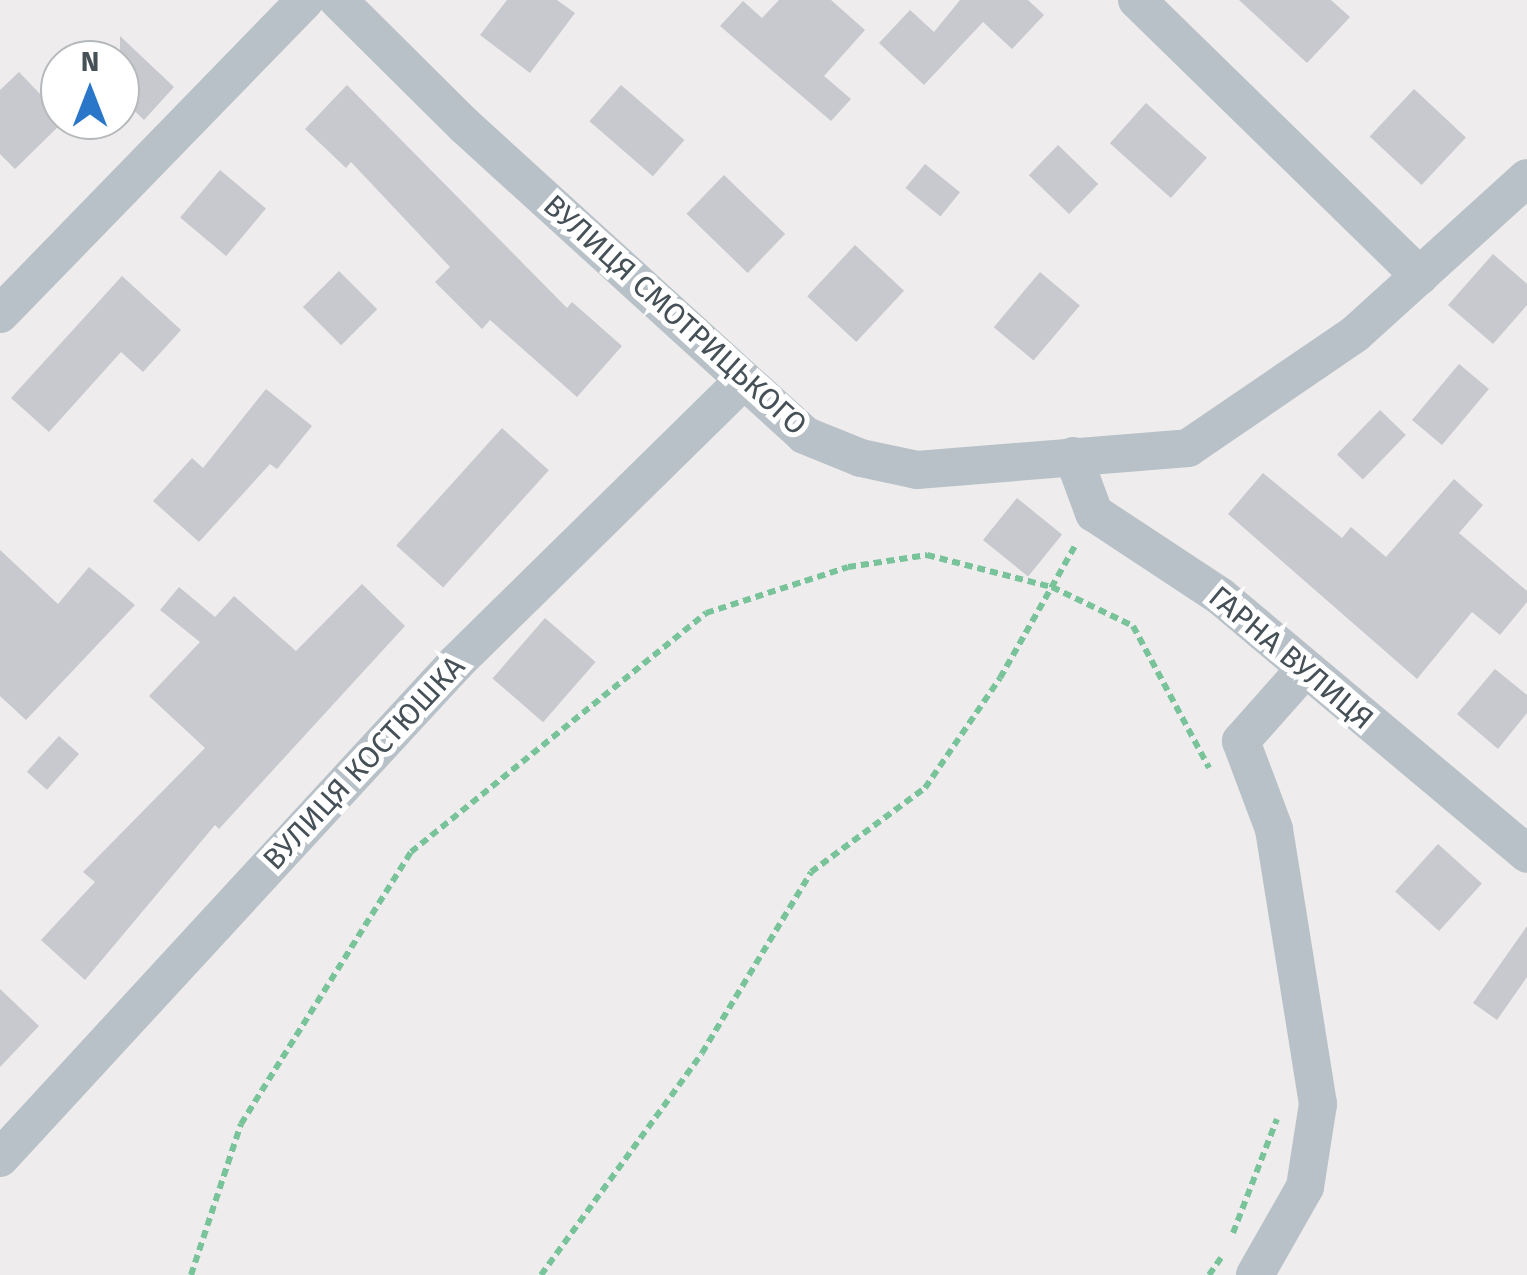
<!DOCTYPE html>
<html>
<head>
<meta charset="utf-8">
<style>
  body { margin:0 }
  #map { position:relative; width:1527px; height:1275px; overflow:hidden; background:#eeecec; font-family:"Fira Sans",sans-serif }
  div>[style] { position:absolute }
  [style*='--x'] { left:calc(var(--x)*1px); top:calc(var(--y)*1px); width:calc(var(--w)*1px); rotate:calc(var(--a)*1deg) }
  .building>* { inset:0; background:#c7c9ce; transform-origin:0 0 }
  .path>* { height:6px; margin-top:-3px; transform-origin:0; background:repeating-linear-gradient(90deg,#79c39b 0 8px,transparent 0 13px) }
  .minor>* { height:38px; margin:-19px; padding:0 19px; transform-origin:19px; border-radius:19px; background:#b8c1c7 }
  span { translate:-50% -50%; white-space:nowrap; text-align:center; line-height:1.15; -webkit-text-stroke:10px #fff; paint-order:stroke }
  .street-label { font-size:30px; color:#465057 }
  .north { position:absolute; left:40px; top:40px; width:100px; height:100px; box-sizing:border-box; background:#fff; border:2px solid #b5b9bc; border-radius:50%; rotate:0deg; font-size:28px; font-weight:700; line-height:40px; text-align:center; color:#465057 }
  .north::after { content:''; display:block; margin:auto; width:35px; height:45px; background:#2a77ca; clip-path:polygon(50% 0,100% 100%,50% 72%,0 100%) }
</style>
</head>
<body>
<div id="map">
  <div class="building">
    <div style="clip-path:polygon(507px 0,557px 0,575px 13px,530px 73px,480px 35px)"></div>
    <div style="clip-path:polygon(779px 0,831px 0,865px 30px,824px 76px,851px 99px,831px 121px,720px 26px,743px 1px,762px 18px)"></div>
    <div style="clip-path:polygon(960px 0,1028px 0,1044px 15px,1012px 49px,983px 22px,924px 85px,879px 43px,910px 10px,934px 32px)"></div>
    <div style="clip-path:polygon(1239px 0,1331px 0,1350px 17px,1307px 63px)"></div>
    <div style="clip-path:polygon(120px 36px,174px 87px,144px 120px,120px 97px)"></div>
    <div style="clip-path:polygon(19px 72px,65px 120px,15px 169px,0 154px,0 90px)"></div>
    <div style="clip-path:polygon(347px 85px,567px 308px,572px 302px,622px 346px,577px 397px,490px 320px,482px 329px,435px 282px,450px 267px,351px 162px,346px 168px,305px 129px)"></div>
    <div style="left:621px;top:85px;width:84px;height:48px;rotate:41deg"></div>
    <div style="left:1414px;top:89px;width:71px;height:65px;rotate:43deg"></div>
    <div style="left:1146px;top:103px;width:82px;height:54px;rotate:42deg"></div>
    <div style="left:1058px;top:145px;width:56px;height:42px;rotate:44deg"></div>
    <div style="left:925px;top:164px;width:45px;height:31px;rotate:39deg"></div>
    <div style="left:220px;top:170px;width:60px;height:62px;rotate:40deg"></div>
    <div style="left:724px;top:175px;width:85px;height:54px;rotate:44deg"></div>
    <div style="left:855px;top:245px;width:67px;height:70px;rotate:43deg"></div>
    <div style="clip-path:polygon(1493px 254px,1527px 284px,1527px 305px,1493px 344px,1448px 305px)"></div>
    <div style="left:339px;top:271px;width:54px;height:51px;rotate:45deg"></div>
    <div style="left:1040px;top:272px;width:52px;height:72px;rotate:40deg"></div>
    <div style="clip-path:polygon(122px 276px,181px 330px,143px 372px,121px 352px,49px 432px,11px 398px)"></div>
    <div style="left:1459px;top:364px;width:39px;height:73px;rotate:40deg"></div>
    <div style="clip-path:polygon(266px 389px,312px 426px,277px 469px,270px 464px,199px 542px,153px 501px,192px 458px,203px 468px)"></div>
    <div style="left:1380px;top:410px;width:36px;height:62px;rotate:44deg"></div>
    <div style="left:502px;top:428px;width:63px;height:158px;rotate:42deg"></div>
    <div style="clip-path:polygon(1263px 473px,1342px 538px,1351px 527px,1386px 557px,1454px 479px,1483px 505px,1459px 533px,1527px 591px,1527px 602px,1500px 635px,1472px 612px,1417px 679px,1228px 514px)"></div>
    <div style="left:1017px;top:498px;width:58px;height:54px;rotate:39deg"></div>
    <div style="clip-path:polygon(0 550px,58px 604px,89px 567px,135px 605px,26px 720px,0 696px)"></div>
    <div style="clip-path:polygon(362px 584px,405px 626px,219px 829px,215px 825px,85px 980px,41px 940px,95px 882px,83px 872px,205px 748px,149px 696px,200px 642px,160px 610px,179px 587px,215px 617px,234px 596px,296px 651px)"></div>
    <div style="left:545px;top:618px;width:67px;height:80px;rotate:41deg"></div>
    <div style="clip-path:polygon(1495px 669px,1527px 695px,1527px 713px,1498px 749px,1457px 714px)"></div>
    <div style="left:59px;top:736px;width:27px;height:48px;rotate:42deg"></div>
    <div style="left:1438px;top:844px;width:59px;height:64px;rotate:42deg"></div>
    <div style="clip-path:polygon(1527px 926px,1527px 977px,1497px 1020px,1473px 1003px)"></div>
    <div style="clip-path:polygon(0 989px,39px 1026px,0 1067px)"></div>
  </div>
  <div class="path">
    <div style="--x:1233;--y:1233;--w:122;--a:-68.9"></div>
    <div style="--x:191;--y:1275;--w:159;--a:-71.7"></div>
    <div style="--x:241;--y:1124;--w:321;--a:-58"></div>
    <div style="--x:411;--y:852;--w:380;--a:-39"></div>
    <div style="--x:706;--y:613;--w:149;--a:-17.9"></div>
    <div style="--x:848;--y:567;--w:80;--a:-8.6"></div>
    <div style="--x:927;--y:555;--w:129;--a:14.4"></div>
    <div style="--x:1052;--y:587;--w:90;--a:25.7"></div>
    <div style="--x:1133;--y:626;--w:161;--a:61.8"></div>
    <div style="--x:541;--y:1275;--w:274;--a:-54"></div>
    <div style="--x:702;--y:1053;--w:211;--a:-58.9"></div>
    <div style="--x:811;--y:872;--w:142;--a:-36.4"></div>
    <div style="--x:925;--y:788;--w:133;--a:-55.7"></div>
    <div style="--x:1000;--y:678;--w:154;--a:-60.4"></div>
    <div style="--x:1209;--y:1275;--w:21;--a:-55"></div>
  </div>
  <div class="minor">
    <div style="--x:338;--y:0;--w:179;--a:44.8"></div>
    <div style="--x:465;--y:126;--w:459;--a:42.3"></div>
    <div style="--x:804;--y:435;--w:61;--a:22"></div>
    <div style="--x:861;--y:458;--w:57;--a:12.1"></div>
    <div style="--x:917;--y:470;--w:272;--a:-4.6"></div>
    <div style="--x:1188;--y:448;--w:202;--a:-34.3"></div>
    <div style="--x:1355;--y:334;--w:232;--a:-42.2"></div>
    <div style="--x:1137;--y:0;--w:395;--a:44.3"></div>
    <div style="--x:0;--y:314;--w:438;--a:-45.8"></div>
    <div style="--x:1073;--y:456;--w:61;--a:69.8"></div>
    <div style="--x:1094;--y:513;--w:151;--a:33.4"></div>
    <div style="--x:1220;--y:596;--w:401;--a:40"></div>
    <div style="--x:0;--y:1158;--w:673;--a:-47.35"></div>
    <div style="--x:456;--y:663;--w:401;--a:-44.5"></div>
    <div style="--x:1255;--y:1275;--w:101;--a:-60.4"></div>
    <div style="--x:1305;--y:1187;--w:84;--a:-81.1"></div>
    <div style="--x:1318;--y:1104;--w:278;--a:-99.1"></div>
    <div style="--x:1274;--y:829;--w:94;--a:-110.6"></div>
    <div style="--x:1241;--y:741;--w:95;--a:-48.4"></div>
  </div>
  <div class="street-label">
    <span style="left:675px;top:315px;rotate:42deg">ВУЛИЦЯ СМОТРИЦЬКОГО</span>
    <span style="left:1291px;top:658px;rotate:40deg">ГАРНА ВУЛИЦЯ</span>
    <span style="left:364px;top:763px;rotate:-47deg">ВУЛИЦЯ КОСТЮШКА</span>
  </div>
  <div class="north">N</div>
</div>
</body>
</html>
